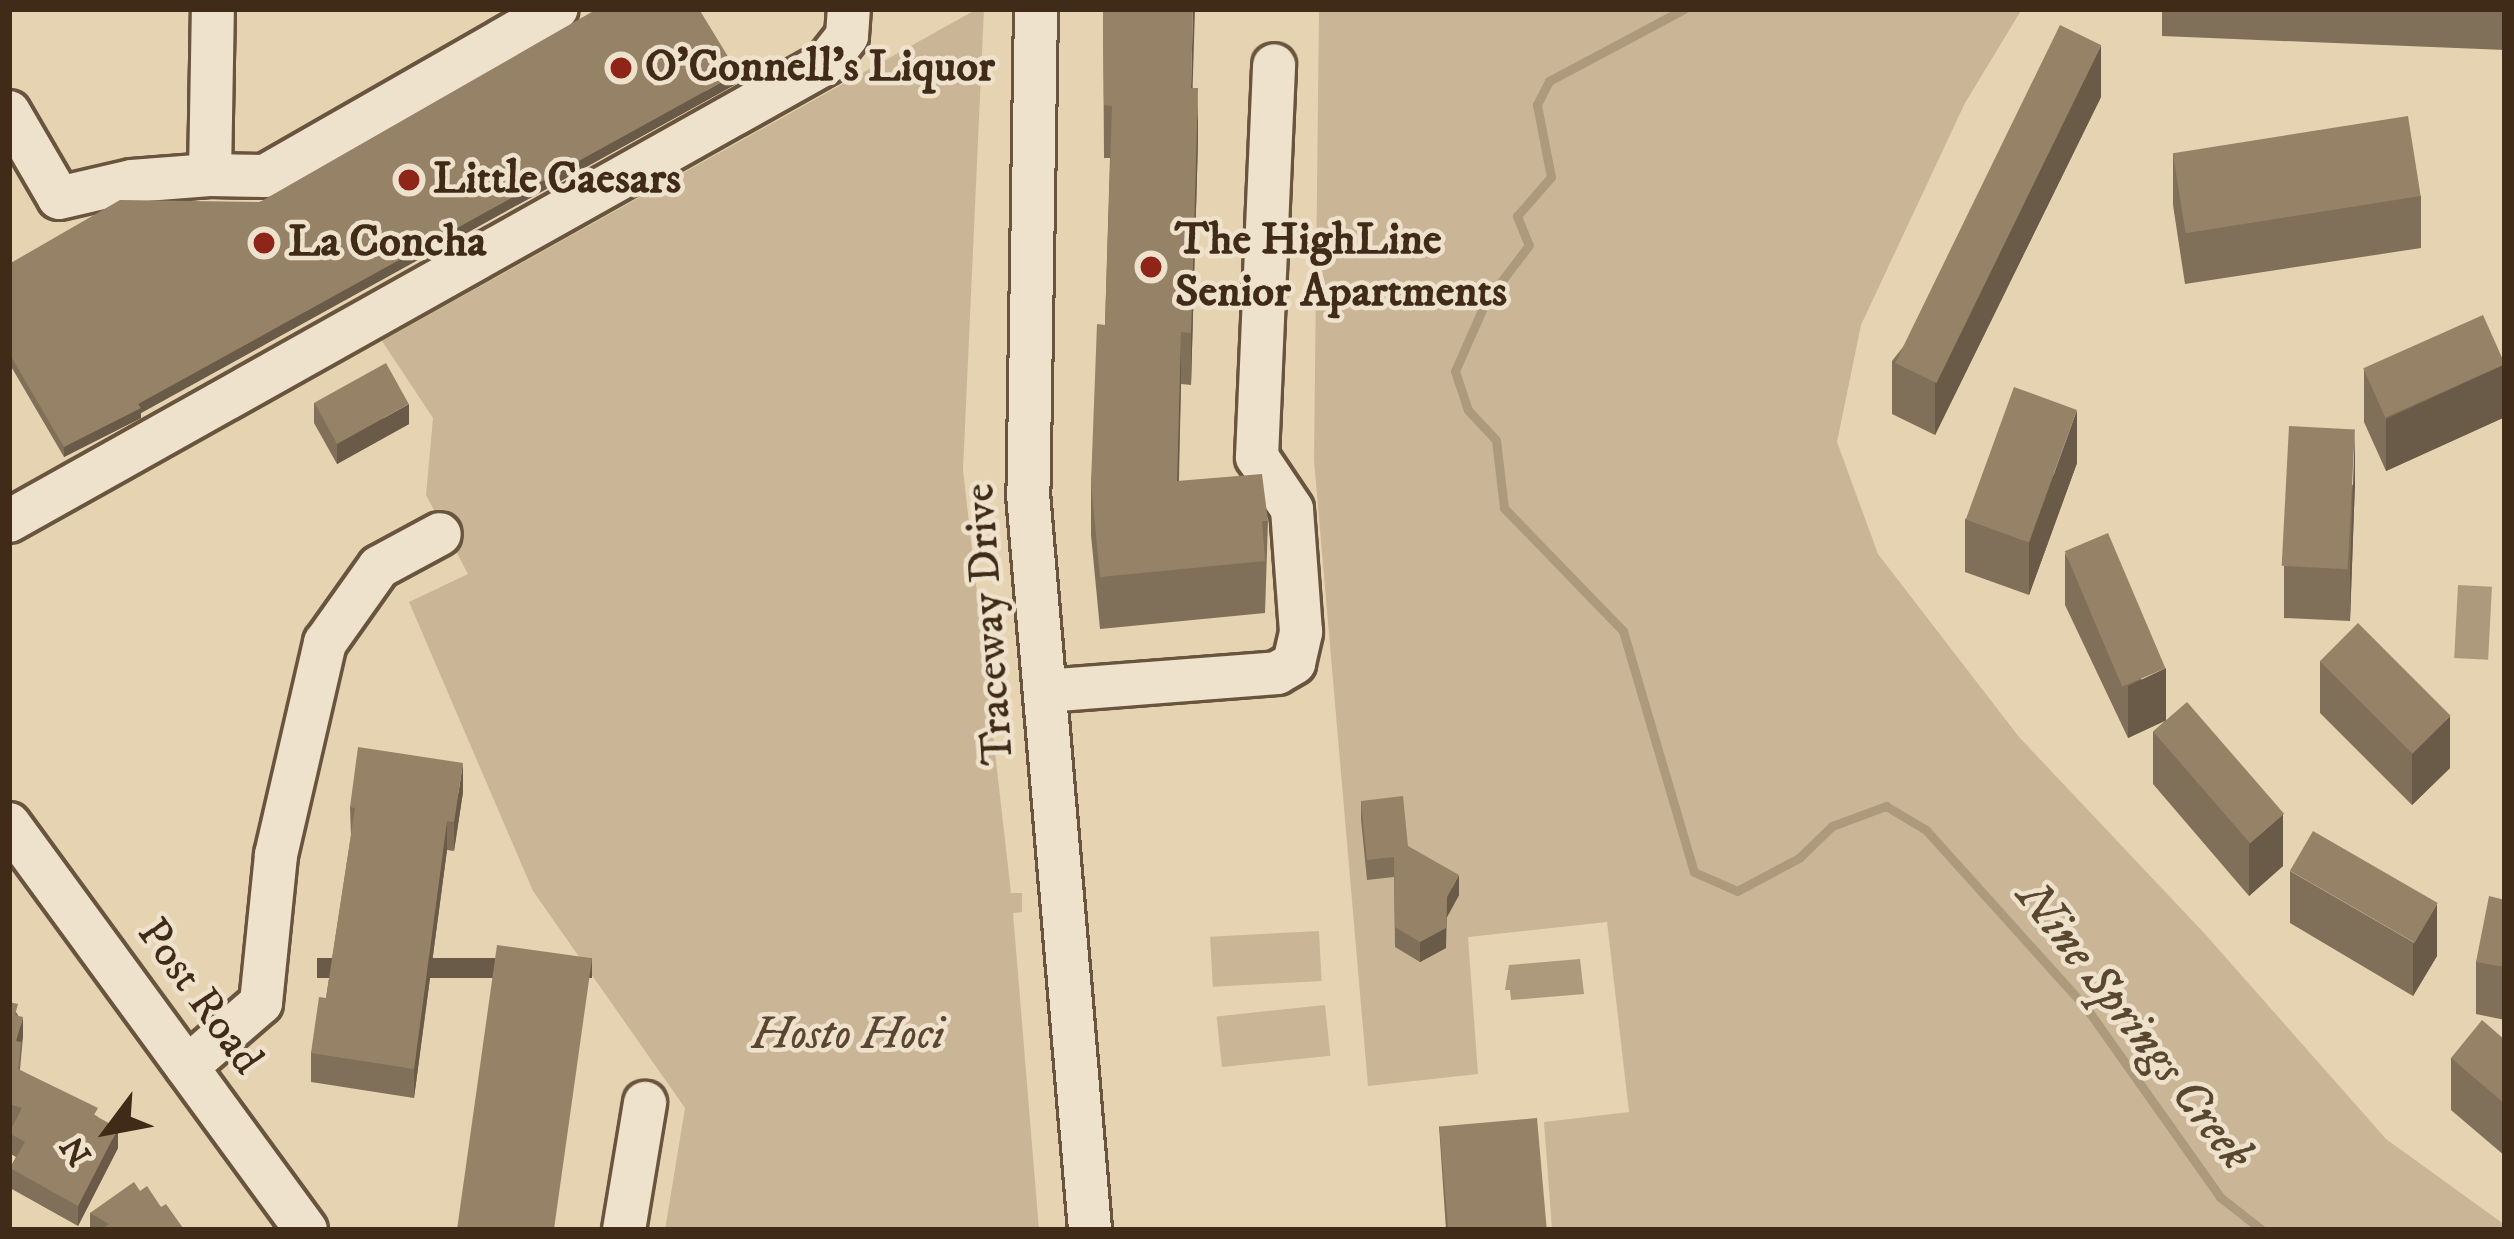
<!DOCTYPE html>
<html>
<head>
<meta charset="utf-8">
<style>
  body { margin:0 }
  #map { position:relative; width:2514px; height:1239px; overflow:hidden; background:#e6d3b1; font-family:"IM FELL DW Pica",serif }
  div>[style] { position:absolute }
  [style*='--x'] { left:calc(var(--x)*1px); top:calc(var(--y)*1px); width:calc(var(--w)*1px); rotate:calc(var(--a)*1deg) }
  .green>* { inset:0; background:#cab697; transform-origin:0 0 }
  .water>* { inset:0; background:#ad9a7d; transform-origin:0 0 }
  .stream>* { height:9px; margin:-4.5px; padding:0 4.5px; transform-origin:4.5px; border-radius:4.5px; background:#ad9a7d }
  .roads { filter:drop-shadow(3px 0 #69553e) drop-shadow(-3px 0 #69553e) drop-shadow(0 3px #69553e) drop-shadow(0 -3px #69553e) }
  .minor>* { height:42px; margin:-21px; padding:0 21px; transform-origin:21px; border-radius:21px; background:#efe2cc }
  .wall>* { inset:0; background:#817059 }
  .shaded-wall>* { inset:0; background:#695b48; transform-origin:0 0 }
  .building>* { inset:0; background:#968267; transform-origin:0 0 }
  .dots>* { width:33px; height:33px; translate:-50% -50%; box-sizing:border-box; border:6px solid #efe2cc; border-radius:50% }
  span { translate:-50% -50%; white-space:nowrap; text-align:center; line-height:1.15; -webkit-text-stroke:9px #efe2cc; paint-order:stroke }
  .poi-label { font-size:45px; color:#3f2b17; font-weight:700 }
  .left { translate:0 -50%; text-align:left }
  .street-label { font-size:45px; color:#3f2b17 }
  .park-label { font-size:45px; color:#5b4731; font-style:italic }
  .water-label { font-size:48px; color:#5a4730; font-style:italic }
  .frame { position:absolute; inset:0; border:12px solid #3f2b17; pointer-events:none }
  .north { position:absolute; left:48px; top:1071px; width:120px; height:120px; -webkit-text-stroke:9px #efe2cc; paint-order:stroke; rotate:238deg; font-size:33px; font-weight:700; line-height:48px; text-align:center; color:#3f2b17 }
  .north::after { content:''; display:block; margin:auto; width:42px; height:54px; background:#3f2b17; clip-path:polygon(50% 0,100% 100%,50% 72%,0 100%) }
</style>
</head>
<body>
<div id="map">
  <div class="green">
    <div style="clip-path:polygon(977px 9px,984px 9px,963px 470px,1011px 893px,1022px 893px,1022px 912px,1013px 913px,1039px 1230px,665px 1230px,685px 1108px,533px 891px,409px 602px,468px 574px,426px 495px,433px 418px,382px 341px)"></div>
    <div style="clip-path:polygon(1319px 9px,2022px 9px,1965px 103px,1861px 325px,1837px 442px,1878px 554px,2019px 737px,2205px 934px,2386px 1139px,2505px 1225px,2505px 1230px,1552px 1230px,1544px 1122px,1629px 1112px,1607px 922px,1468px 937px,1478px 1074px,1368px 1086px,1314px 460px)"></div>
    <div style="left:1319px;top:931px;width:50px;height:109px;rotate:87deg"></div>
    <div style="left:1325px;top:1005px;width:51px;height:109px;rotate:84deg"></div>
  </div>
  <div class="water">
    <div style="left:2458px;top:585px;width:34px;height:73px;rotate:3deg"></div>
    <div style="clip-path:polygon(1580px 959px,1584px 994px,1511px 1000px,1510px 990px,1505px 990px,1509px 965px)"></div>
  </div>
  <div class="stream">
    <div style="--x:1684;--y:9;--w:153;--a:151.9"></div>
    <div style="--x:1549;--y:81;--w:27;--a:117"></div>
    <div style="--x:1537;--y:105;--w:73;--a:79"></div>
    <div style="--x:1551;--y:177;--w:52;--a:131.1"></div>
    <div style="--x:1517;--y:216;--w:31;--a:68"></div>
    <div style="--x:1529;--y:245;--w:73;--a:127.2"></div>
    <div style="--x:1485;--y:303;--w:74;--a:113.8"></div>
    <div style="--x:1455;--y:371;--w:41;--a:71.6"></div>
    <div style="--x:1468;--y:410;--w:41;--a:47"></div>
    <div style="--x:1496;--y:440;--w:68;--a:83.3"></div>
    <div style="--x:1504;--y:508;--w:171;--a:45.9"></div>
    <div style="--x:1623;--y:631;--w:251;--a:73.6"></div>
    <div style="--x:1694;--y:872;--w:47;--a:23.8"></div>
    <div style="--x:1737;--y:891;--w:70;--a:-28"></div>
    <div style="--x:1799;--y:858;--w:46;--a:-44.1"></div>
    <div style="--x:1832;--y:826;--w:58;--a:-20.3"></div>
    <div style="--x:1886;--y:806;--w:47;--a:31"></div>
    <div style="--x:1926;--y:830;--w:241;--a:48"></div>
    <div style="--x:2087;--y:1009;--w:230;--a:54.7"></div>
    <div style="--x:2220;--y:1197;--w:53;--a:38.2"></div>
  </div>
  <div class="roads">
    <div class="minor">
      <div style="--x:1036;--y:9;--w:485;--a:90.9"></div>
      <div style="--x:1028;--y:494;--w:739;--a:85.18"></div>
      <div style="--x:9;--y:112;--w:99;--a:59.8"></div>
      <div style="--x:59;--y:198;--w:75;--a:-13.1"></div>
      <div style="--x:132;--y:181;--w:78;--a:-4.4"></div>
      <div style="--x:210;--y:175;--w:166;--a:-89"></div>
      <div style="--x:210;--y:175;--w:55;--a:1"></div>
      <div style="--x:265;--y:176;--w:336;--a:-29.8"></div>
      <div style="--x:9;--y:521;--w:937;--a:-29.27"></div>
      <div style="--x:826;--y:63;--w:34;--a:-52"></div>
      <div style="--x:847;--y:36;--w:27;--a:-86"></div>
      <div style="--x:1045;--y:691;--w:233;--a:-4.4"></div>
      <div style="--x:1277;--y:673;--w:20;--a:-30"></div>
      <div style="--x:1294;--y:663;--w:32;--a:-77"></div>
      <div style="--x:1301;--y:632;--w:123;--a:-94.2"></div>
      <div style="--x:1292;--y:509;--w:63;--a:-123.9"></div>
      <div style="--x:1257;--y:457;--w:392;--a:-87.5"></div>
      <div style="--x:9;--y:824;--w:503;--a:53.81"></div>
      <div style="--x:187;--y:1067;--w:98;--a:-40.9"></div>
      <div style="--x:261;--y:1003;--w:149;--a:-84.2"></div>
      <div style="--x:276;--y:855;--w:218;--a:-77"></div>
      <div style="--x:325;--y:643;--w:93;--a:-54.6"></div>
      <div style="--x:379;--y:567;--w:69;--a:-28.4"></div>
      <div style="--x:624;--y:1230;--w:129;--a:-80.6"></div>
    </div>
  </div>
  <div class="wall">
    <div style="clip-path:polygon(1103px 9px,1193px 88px,1198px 140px,1191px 385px,1181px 384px,1179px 481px,1268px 521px,1265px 613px,1100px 629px,1091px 535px,1091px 483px,1105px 325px,1110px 158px,1104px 158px)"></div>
    <div style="clip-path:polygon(2162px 9px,2505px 9px,2505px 50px,2162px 36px)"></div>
    <div style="clip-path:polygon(738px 83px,141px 413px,141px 418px,64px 457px,9px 363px,9px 264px)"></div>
    <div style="clip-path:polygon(2101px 97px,1935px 435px,1892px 414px,1892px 361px)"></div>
    <div style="clip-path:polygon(2173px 153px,2421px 196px,2421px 248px,2185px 284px,2173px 205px)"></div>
    <div style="clip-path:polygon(2505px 362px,2505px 417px,2386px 471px,2364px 422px,2364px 370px)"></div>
    <div style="clip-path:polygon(314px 403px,409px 424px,337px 464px,314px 423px)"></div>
    <div style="clip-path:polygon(2077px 463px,2029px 595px,1965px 572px,1965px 519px)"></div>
    <div style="clip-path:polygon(2355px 482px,2350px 621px,2284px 618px,2284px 566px)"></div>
    <div style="clip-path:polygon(2065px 553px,2166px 720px,2283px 866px,2249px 896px,2153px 784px,2153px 732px,2165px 721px,2128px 738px,2065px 605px)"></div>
    <div style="clip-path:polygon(2320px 661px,2450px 768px,2412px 805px,2320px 713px)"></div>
    <div style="clip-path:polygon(463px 792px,454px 851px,447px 850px,414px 1098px,311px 1082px,311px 1053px,326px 998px,351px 836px,350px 807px)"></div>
    <div style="clip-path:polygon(1361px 801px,1459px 895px,1447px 917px,1446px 948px,1420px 962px,1395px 947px,1394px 877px,1367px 880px,1361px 820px)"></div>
    <div style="clip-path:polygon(2290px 871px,2437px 956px,2413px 996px,2290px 923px)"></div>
    <div style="clip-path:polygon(2505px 900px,2505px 1020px,2476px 1014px,2476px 962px)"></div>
    <div style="clip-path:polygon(9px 1002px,18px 1015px,23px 1037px,20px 1070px,98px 1117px,118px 1148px,78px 1226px,10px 1188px,10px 1168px,16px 1157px,9px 1153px,9px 1130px,12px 1125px,9px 1124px)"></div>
    <div style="clip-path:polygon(2505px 1040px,2505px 1156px,2451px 1110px,2451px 1058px)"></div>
    <div style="clip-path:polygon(1439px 1126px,1546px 1230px,1446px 1230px)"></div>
    <div style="clip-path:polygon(140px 1191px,161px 1207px,183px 1230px,90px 1230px,90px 1213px)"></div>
  </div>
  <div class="shaded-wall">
    <div style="clip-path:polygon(1193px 9px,1195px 9px,1191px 140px,1191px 88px)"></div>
    <div style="clip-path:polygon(2101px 45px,2101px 97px,1935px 435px,1935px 383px)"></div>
    <div style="clip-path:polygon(738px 73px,738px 83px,141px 413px,141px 418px,64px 457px,64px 447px,138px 404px)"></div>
    <div style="clip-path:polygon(1198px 88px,1198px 140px,1191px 385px,1191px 333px)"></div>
    <div style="clip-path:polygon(1181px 332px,1181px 384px,1177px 533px,1177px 481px)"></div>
    <div style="clip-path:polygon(2505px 364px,2505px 417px,2386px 471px,2386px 419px)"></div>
    <div style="clip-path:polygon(409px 404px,409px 424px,337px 464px,337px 444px)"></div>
    <div style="clip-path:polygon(2077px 410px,2077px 463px,2029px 595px,2029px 543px)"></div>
    <div style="clip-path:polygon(2355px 429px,2355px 482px,2350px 621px,2350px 569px)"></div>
    <div style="clip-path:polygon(2166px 668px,2166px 720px,2128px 738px,2128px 686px)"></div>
    <div style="clip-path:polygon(2450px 716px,2450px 768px,2412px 805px,2412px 753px)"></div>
    <div style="clip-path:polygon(463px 763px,463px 792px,454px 851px,454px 822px)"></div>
    <div style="clip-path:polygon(2283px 814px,2283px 866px,2249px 896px,2249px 844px)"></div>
    <div style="clip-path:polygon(447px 821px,447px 850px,414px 1098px,414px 1069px)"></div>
    <div style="clip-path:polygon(1459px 875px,1459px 895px,1447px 917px,1447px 897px)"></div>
    <div style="clip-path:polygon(2437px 904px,2437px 956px,2413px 996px,2413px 944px)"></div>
    <div style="clip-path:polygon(1446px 928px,1446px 948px,1420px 962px,1420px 942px)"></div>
    <div style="left:592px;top:958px;width:20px;height:275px;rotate:90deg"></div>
    <div style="clip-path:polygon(23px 1017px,23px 1037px,16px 1061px,16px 1041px)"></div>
    <div style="clip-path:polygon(118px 1128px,118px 1148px,78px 1226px,78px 1206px)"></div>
  </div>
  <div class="building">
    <div style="clip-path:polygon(597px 9px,699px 9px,738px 73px,138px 404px,141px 408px,64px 447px,9px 353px,9px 264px,120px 200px,260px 202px)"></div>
    <div style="clip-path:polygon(1103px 9px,1193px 9px,1191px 88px,1198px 88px,1191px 333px,1181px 332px,1177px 481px,1262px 474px,1268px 521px,1262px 521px,1265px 561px,1100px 577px,1091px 483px,1097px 324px,1105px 325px,1112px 106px,1104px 105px)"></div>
    <div style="left:2060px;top:25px;width:46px;height:376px;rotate:26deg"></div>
    <div style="left:2408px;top:116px;width:81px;height:238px;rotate:81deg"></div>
    <div style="left:2483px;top:315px;width:54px;height:131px;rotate:66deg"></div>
    <div style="left:386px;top:363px;width:47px;height:82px;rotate:61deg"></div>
    <div style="left:2014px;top:387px;width:67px;height:141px;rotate:20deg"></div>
    <div style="left:2289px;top:426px;width:66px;height:140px;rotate:3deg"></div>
    <div style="left:2108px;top:533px;width:147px;height:47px;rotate:67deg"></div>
    <div style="left:2358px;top:623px;width:131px;height:54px;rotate:45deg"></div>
    <div style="left:2187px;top:702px;width:148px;height:45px;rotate:49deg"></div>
    <div style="clip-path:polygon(358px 747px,463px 763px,454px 822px,447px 821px,414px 1069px,311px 1053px,319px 997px,326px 998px,355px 808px,350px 807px)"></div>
    <div style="clip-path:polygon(1403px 796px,1408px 846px,1459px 875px,1447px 897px,1446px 928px,1420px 942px,1395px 927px,1394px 857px,1367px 860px,1361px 801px)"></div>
    <div style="left:2313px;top:831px;width:144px;height:46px;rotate:30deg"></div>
    <div style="clip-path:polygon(2489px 896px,2505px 900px,2505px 967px,2476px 962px)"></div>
    <div style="left:497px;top:945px;width:96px;height:289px;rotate:8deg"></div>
    <div style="clip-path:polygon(9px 1002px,18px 1004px,15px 1015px,23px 1017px,16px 1041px,21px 1042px,18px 1069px,98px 1108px,94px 1115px,118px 1128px,78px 1206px,10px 1168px,25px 1142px,9px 1133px,22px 1108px,9px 1104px)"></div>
    <div style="clip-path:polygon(2482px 1020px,2505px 1040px,2505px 1104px,2451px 1058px)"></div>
    <div style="left:1537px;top:1118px;width:112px;height:98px;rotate:85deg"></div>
    <div style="clip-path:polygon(134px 1182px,140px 1191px,147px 1186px,161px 1207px,166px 1204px,183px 1228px,180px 1230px,100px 1230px,109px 1224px,90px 1213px)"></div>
  </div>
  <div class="dots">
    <div style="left:621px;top:68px;background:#8f2418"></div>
    <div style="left:409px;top:180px;background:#8f2418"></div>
    <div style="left:264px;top:243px;background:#8f2418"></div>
    <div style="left:1151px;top:267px;background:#8f2418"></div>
  </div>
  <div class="poi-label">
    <span class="left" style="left:645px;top:68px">O'Connell's Liquor</span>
    <span class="left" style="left:433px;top:180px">Little Caesars</span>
    <span class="left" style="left:1175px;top:267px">The HighLine<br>Senior Apartments</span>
    <span class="left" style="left:288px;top:243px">La Concha</span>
  </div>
  <div class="street-label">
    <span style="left:990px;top:624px;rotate:-94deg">Traceway Drive</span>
    <span style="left:199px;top:997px;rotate:54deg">Post Road</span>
  </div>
  <div class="park-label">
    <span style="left:848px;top:1036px">Hosto Hoci</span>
  </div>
  <div class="water-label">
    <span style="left:2134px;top:1026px;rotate:52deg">Nine Springs Creek</span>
  </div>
  <div class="frame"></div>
  <div class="north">N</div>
</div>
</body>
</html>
